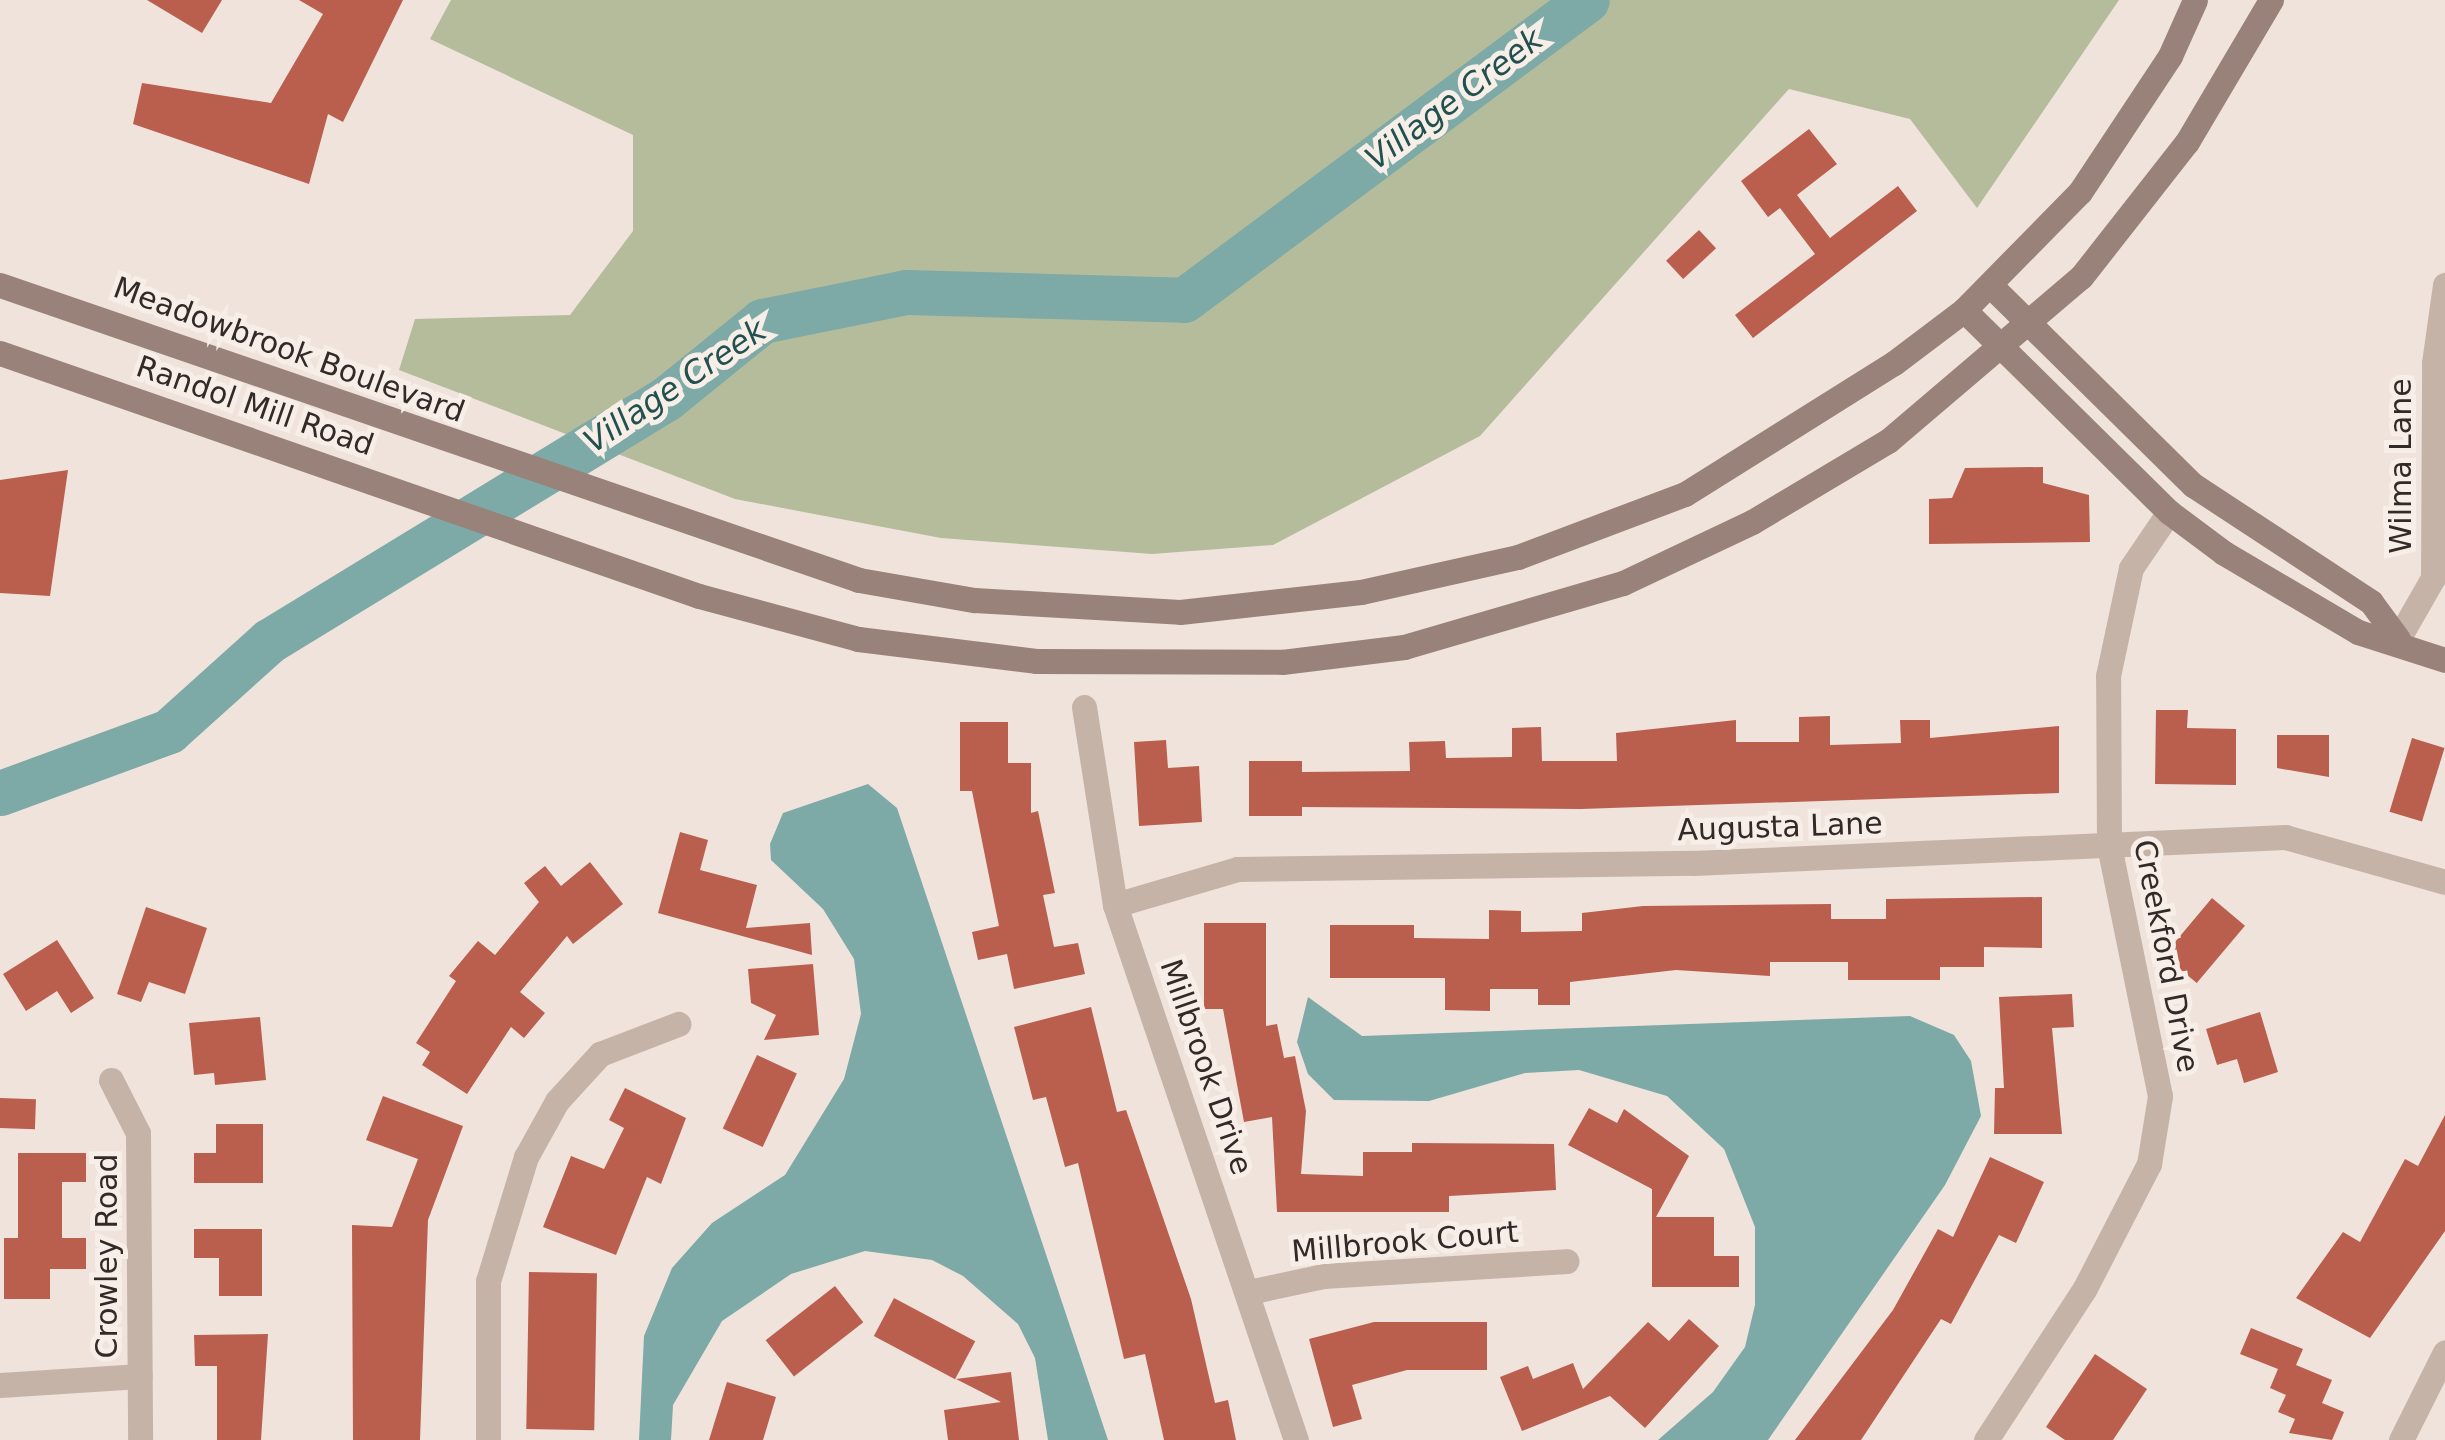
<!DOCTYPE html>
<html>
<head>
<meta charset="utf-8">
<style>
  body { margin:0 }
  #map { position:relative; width:2445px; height:1440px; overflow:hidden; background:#efe3db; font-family:"DejaVu Sans",sans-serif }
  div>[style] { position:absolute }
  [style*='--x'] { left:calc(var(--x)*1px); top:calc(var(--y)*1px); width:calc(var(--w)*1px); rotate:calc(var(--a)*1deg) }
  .green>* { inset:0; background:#b5bc9c }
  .water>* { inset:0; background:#7da9a7 }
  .river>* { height:45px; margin:-22.5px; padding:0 22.5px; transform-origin:22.5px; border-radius:22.5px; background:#7da9a7 }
  .building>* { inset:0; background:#ba5e4e; transform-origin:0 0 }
  .minor>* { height:25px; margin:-12.5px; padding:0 12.5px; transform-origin:12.5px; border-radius:12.5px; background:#c6b3a8 }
  .secondary>* { height:25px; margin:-12.5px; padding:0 12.5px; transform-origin:12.5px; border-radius:12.5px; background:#99827a }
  span { translate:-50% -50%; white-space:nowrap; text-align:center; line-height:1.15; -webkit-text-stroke:10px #f7eee7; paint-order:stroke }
  .street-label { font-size:30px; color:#332a27 }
  .water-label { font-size:32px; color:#21504f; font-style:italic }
</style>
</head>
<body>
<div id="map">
  <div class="green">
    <div style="clip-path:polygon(451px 0,2119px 0,1977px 208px,1910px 119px,1789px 89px,1480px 436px,1273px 545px,1152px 554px,941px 538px,735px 499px,399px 370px,415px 319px,570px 315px,633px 231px,633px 135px,430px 39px)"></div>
  </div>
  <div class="water">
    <div style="clip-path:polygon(868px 784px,897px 808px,1108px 1440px,1048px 1440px,1035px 1358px,1018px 1324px,963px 1276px,932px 1260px,865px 1251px,791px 1274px,722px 1321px,673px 1405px,671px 1440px,639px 1440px,644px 1336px,672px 1268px,712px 1223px,785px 1175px,844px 1079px,861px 1014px,854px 959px,823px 909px,771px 860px,770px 844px,783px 813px)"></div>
    <div style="clip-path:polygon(1308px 997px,1362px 1036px,1910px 1016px,1954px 1035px,1971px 1061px,1981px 1116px,1945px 1185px,1768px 1440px,1658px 1440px,1713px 1392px,1745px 1347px,1755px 1305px,1755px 1227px,1724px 1149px,1667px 1096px,1579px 1070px,1525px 1073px,1429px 1101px,1334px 1100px,1308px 1074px,1297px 1042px)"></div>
  </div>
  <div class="river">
    <div style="--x:0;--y:793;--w:180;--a:-20.1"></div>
    <div style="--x:169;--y:731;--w:135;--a:-42"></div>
    <div style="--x:269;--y:641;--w:466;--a:-31.4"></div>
    <div style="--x:667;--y:398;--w:122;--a:-39"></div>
    <div style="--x:762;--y:321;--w:147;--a:-11.4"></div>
    <div style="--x:906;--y:292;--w:278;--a:1.6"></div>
    <div style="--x:1184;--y:300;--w:502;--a:-36.66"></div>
  </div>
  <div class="building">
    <div style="clip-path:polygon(147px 0,222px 0,202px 33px)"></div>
    <div style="clip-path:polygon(299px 0,403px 0,343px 122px,328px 114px,309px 184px,133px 124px,142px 83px,271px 103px,323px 14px)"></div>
    <div style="clip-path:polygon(1809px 129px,1837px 164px,1797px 195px,1830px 238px,1898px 186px,1917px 211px,1753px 338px,1735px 315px,1815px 254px,1780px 208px,1768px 217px,1741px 181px)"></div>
    <div style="left:1699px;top:230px;width:25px;height:45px;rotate:47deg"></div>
    <div style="clip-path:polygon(2043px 467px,2043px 483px,2089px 495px,2090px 542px,1929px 544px,1929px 499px,1952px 498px,1965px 468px)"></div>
    <div style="clip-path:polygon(68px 470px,50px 596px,0 593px,0 480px)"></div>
    <div style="clip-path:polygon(2156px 710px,2188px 710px,2187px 728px,2236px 729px,2236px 785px,2155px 784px)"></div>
    <div style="clip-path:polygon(1830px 716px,1830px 745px,1901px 743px,1900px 720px,1930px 720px,1930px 738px,2059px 726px,2059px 793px,1581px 809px,1302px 807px,1302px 816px,1249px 816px,1249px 761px,1302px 761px,1302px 772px,1410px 771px,1409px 742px,1445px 741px,1446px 758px,1512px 757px,1512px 728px,1541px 727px,1542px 761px,1617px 761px,1616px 733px,1736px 720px,1736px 742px,1799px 742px,1799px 717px)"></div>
    <div style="clip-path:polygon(960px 722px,1008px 722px,1008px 763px,1031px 763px,1031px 813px,1038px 811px,1055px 893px,1043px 895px,1054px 947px,1078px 943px,1085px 974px,1014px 989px,1007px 954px,978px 960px,972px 932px,999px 926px,972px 791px,960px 791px)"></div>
    <div style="clip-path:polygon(2277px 735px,2329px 735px,2329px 777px,2277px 768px)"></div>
    <div style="left:2412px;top:738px;width:34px;height:77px;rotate:17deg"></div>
    <div style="clip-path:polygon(1166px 740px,1168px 768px,1199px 766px,1202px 822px,1139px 826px,1134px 742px)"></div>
    <div style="clip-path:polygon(680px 832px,708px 840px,700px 870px,757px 885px,746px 928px,810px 923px,812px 955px,658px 913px)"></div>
    <div style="clip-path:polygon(590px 862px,623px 904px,573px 944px,567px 936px,520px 992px,545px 1013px,524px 1038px,511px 1027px,467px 1094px,422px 1065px,430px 1052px,416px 1043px,456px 981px,449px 976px,478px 941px,495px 955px,539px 902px,524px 883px,545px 866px,561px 886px)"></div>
    <div style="clip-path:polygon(2042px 897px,2042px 948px,1984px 947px,1984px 967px,1940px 967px,1940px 980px,1848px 980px,1848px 962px,1770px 962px,1770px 976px,1676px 970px,1570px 982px,1570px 1005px,1538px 1005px,1538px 989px,1490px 989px,1490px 1011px,1445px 1010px,1445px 978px,1330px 978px,1330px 925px,1414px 925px,1414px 938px,1489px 939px,1489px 910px,1521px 911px,1521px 932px,1582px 931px,1582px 913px,1643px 906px,1831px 904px,1831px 919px,1886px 919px,1886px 899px)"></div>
    <div style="left:2212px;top:898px;width:43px;height:75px;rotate:40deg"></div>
    <div style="clip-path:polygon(146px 907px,207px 928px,185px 994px,149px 982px,141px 1002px,117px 994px)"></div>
    <div style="clip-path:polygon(1204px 923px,1266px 923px,1266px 1026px,1277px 1024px,1284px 1058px,1295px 1056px,1306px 1111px,1301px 1174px,1363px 1176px,1363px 1152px,1412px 1152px,1412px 1143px,1554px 1144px,1556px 1190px,1449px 1196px,1449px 1212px,1277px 1212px,1272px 1117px,1244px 1122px,1223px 1009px,1204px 1009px)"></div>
    <div style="clip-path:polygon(57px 940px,94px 998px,71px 1013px,57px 991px,26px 1011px,3px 974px)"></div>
    <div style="clip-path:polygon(813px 964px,819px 1035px,764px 1040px,776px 1015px,751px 1003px,748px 969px)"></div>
    <div style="clip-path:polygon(2072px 994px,2074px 1027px,2052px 1028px,2062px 1134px,1994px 1134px,1995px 1088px,2004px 1088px,1999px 997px)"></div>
    <div style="clip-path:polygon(1091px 1007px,1117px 1112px,1126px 1110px,1191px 1299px,1215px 1403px,1228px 1400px,1236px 1440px,1164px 1440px,1145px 1354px,1124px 1359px,1078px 1163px,1065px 1167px,1046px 1097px,1033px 1100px,1014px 1027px)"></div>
    <div style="clip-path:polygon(2260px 1012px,2278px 1072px,2244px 1083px,2237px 1059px,2217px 1065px,2206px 1029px)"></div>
    <div style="clip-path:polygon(260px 1017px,266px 1080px,215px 1085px,214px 1073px,194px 1075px,189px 1023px)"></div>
    <div style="left:757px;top:1055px;width:44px;height:81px;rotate:25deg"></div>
    <div style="clip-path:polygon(625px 1088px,686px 1118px,661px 1184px,647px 1177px,616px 1255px,543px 1227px,571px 1156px,604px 1169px,624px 1128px,609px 1120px)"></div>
    <div style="clip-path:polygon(383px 1096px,463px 1126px,428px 1220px,420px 1440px,353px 1440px,352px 1225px,392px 1227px,418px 1159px,366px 1140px)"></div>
    <div style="left:0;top:1098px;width:36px;height:30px;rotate:2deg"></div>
    <div style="clip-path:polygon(1589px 1108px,1617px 1123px,1624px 1109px,1689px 1156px,1656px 1217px,1714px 1217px,1714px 1256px,1739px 1256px,1739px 1287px,1652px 1287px,1652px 1189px,1568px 1145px)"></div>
    <div style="clip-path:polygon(2445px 1115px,2445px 1231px,2370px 1338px,2296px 1298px,2343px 1232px,2360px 1242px,2405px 1159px,2418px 1166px)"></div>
    <div style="clip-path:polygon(216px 1124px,263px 1124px,263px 1183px,194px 1183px,194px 1153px,216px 1153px)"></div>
    <div style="clip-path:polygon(18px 1153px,86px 1153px,86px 1182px,62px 1182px,62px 1238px,86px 1238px,86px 1269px,50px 1269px,50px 1299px,4px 1299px,4px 1238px,18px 1238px)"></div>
    <div style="clip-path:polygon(1990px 1157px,2044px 1182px,2016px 1243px,1999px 1235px,1951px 1324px,1941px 1319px,1861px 1440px,1795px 1440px,1893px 1310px,1938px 1229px,1953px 1237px)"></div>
    <div style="clip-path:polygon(194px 1229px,262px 1229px,262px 1296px,219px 1296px,219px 1258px,194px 1258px)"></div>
    <div style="left:529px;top:1272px;width:68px;height:157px;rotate:1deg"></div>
    <div style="left:835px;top:1286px;width:46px;height:88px;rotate:52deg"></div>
    <div style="left:894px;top:1298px;width:92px;height:43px;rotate:28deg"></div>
    <div style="clip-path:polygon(1689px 1319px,1719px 1346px,1645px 1428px,1610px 1396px,1522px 1431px,1500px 1377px,1528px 1366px,1533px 1379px,1573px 1363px,1583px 1389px,1648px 1322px,1669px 1341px)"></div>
    <div style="clip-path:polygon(1374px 1322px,1487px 1322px,1487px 1370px,1407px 1370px,1352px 1385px,1362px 1419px,1333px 1427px,1309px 1339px)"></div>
    <div style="clip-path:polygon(2251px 1328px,2303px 1349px,2296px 1365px,2332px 1380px,2322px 1403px,2344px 1412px,2332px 1440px,2289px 1433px,2295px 1419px,2278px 1412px,2286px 1395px,2270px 1388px,2278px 1369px,2240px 1354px)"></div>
    <div style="clip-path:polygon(268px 1334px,261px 1440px,217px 1440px,217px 1366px,195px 1366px,194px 1335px)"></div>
    <div style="clip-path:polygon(2095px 1354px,2147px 1389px,2113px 1440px,2065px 1440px,2046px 1427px)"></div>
    <div style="clip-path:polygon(1011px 1372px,1019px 1440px,948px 1440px,944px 1410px,1001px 1402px,956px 1379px)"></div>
    <div style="clip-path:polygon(727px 1382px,776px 1397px,763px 1440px,709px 1440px)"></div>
  </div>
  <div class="minor">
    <div style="--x:2398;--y:639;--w:70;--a:-60.2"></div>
    <div style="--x:2433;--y:578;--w:215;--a:-89.7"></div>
    <div style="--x:2434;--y:363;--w:79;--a:-82"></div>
    <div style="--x:1084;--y:707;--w:200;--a:81.1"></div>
    <div style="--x:1115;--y:905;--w:565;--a:71.31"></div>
    <div style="--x:1115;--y:905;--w:127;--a:-16.4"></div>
    <div style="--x:1237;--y:869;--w:456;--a:-0.8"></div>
    <div style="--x:1693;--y:863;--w:593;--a:-2.51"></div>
    <div style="--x:2285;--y:837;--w:166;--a:15.7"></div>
    <div style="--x:111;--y:1080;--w:59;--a:63"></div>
    <div style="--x:138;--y:1133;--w:307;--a:89.6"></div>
    <div style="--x:1249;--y:1292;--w:76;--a:-12.2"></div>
    <div style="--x:1323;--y:1276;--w:244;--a:-3.5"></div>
    <div style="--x:0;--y:1385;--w:140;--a:-3.7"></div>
    <div style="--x:488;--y:1440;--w:159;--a:-90"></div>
    <div style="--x:488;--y:1281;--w:130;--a:-73"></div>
    <div style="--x:526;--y:1157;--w:64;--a:-61"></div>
    <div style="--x:557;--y:1101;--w:64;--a:-47.5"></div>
    <div style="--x:600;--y:1054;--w:84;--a:-21"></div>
    <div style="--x:1986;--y:1440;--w:181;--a:-56.9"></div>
    <div style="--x:2085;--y:1288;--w:140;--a:-62.7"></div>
    <div style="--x:2149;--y:1164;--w:69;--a:-80.8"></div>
    <div style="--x:2160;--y:1096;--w:256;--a:-101.5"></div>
    <div style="--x:2109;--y:845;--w:169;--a:-90.3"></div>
    <div style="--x:2108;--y:676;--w:110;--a:-78"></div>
    <div style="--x:2131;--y:568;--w:68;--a:-55.8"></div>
    <div style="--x:2401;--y:1440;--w:98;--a:-63.4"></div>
  </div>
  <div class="secondary">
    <div style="--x:0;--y:285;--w:908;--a:18.95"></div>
    <div style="--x:859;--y:580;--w:117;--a:9.9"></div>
    <div style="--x:974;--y:600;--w:206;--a:3.3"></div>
    <div style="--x:1180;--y:612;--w:182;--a:-6.3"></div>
    <div style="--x:1361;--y:592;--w:161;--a:-12.6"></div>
    <div style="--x:1518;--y:557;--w:178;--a:-20.7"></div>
    <div style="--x:1685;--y:494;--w:247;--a:-32.1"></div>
    <div style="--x:1894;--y:363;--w:88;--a:-37.1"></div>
    <div style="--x:1964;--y:310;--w:165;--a:-45.5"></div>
    <div style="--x:2080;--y:192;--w:163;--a:-56.5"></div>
    <div style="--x:2170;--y:56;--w:61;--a:-65.9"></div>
    <div style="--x:1990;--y:285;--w:285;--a:44.6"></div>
    <div style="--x:2193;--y:485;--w:213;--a:33.3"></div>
    <div style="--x:2371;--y:602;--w:46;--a:53.9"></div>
    <div style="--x:1964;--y:310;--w:288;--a:44.6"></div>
    <div style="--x:2169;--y:512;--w:69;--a:36.7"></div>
    <div style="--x:2224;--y:553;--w:156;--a:30.5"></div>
    <div style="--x:2358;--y:632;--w:91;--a:17.8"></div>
    <div style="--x:0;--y:353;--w:740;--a:19.17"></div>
    <div style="--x:699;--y:596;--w:165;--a:15.1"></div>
    <div style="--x:858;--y:639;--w:179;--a:7"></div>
    <div style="--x:1036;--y:661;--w:246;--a:0.2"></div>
    <div style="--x:1282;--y:662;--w:123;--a:-7"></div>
    <div style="--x:1404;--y:647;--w:228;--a:-16.3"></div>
    <div style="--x:1623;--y:583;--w:143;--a:-25.3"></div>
    <div style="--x:1752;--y:522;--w:158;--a:-30.8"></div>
    <div style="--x:1888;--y:441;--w:253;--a:-40.4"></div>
    <div style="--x:2081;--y:277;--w:172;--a:-51.9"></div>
    <div style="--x:2187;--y:142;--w:165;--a:-59.4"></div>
  </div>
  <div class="street-label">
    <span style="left:289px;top:350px;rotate:20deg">Meadowbrook Boulevard</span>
    <span style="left:255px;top:406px;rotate:19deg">Randol Mill Road</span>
    <span style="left:2401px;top:466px;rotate:-90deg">Wilma Lane</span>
    <span style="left:1780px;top:827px;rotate:-2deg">Augusta Lane</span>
    <span style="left:2166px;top:956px;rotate:79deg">Creekford Drive</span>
    <span style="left:1206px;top:1067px;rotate:71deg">Millbrook Drive</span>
    <span style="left:1405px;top:1242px;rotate:-5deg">Millbrook Court</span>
    <span style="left:107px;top:1256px;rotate:-90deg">Crowley Road</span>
  </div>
  <div class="water-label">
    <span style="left:1454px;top:99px;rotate:-37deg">Village Creek</span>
    <span style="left:675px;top:386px;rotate:-34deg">Village Creek</span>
  </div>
</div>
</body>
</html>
